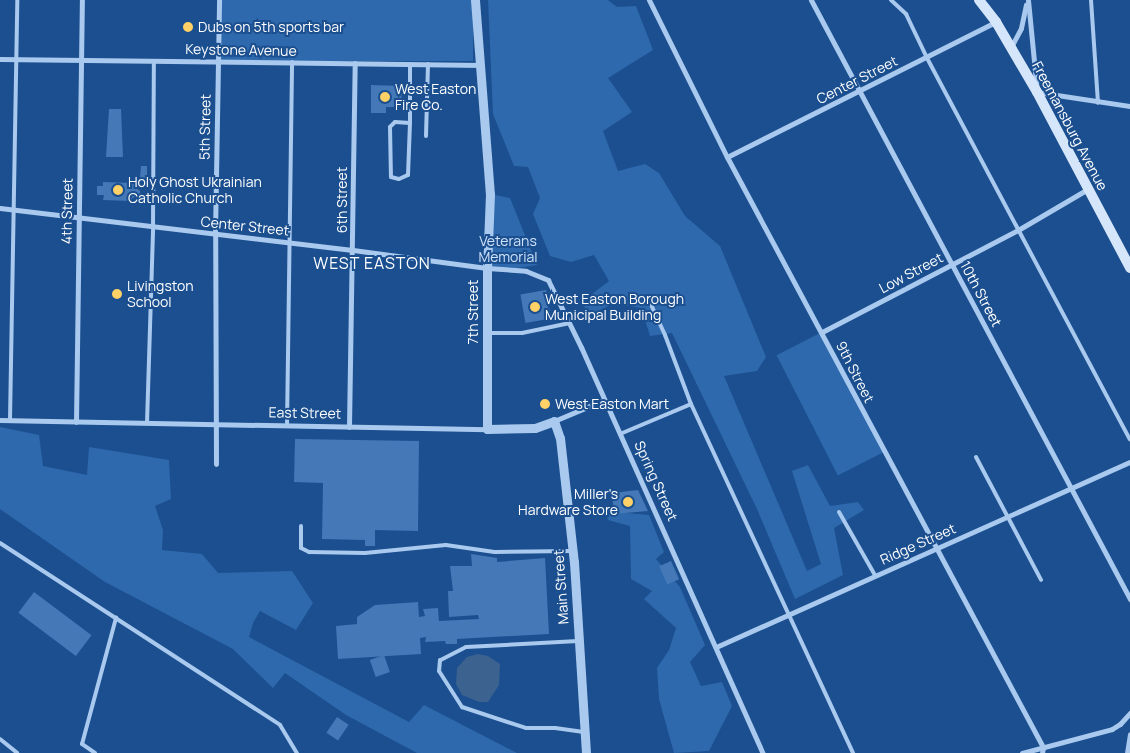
<!DOCTYPE html>
<html>
<head>
<meta charset="utf-8">
<style>
  body { margin:0 }
  #map { position:relative; width:1130px; height:753px; overflow:hidden; background:#1b4f8f; font-family:Manrope,sans-serif }
  div>[style] { position:absolute }
  [style*='--x'] { left:calc(var(--x)*1px); top:calc(var(--y)*1px); width:calc(var(--w)*1px); rotate:calc(var(--a)*1deg) }
  .green>* { inset:0; background:#2e69ad; transform-origin:0 0 }
  .water>* { inset:0; background:#3c6290 }
  .building>* { inset:0; background:#4478b7; transform-origin:0 0 }
  .service>* { height:4px; margin:-2px; padding:0 2px; transform-origin:2px; border-radius:2px; background:#a9c9ee }
  .minor>* { height:5px; margin:-2.5px; padding:0 2.5px; transform-origin:2.5px; border-radius:2.5px; background:#a9c9ee }
  .tertiary>* { height:9px; margin:-4.5px; padding:0 4.5px; transform-origin:4.5px; border-radius:4.5px; background:#a9c9ee }
  .secondary>* { height:10px; margin:-5px; padding:0 5px; transform-origin:5px; border-radius:5px; background:#d6e6fa }
  .dots>* { width:14px; height:14px; translate:-50% -50%; box-sizing:border-box; border:2px solid #1b4f8f; border-radius:50% }
  span { translate:-50% -50%; white-space:nowrap; text-align:center; line-height:1.15; -webkit-text-stroke:4px #1b4f8f; paint-order:stroke }
  .poi-label { font-size:14px; color:#fff }
  .left { translate:0 -50%; text-align:left }
  .right { translate:-100% -50%; text-align:right }
  .street-label { font-size:14px; color:#fff }
  .park-label { font-size:14px; color:#cfe3fa }
  .quarter-label { font-size:16px; color:#fff; letter-spacing:1px }
</style>
</head>
<body>
<div id="map">
  <div class="green">
    <div style="left:219px;top:0;width:254px;height:61px"></div>
    <div style="clip-path:polygon(488px 0,608px 0,617px 7px,636px 6px,653px 50px,608px 78px,632px 112px,603px 131px,618px 171px,645px 164px,659px 173px,685px 216px,720px 246px,766px 357px,757px 371px,724px 376px,807px 571px,821px 564px,792px 471px,808px 465px,830px 506px,858px 502px,864px 510px,834px 528px,843px 575px,795px 599px,757px 509px,672px 333px,650px 336px,641px 308px,615px 303px,587px 316px,583px 301px,609px 281px,594px 255px,571px 262px,550px 256px,533px 214px,540px 198px,528px 167px,514px 166px,493px 114px)"></div>
    <div style="clip-path:polygon(490px 194px,510px 198px,537px 265px,511px 269px,487px 268px)"></div>
    <div style="left:822px;top:332px;width:135px;height:51px;rotate:63deg"></div>
    <div style="clip-path:polygon(0 427px,39px 435px,43px 466px,87px 475px,89px 447px,169px 460px,171px 499px,155px 506px,163px 530px,162px 550px,202px 554px,218px 573px,292px 571px,313px 603px,296px 630px,260px 611px,253px 623px,249px 637px,409px 722px,424px 705px,517px 753px,417px 753px,346px 715px,285px 673px,273px 688px,233px 649px,105px 582px,0 509px)"></div>
    <div style="clip-path:polygon(606px 511px,649px 515px,664px 552px,656px 559px,680px 587px,705px 645px,690px 662px,701px 686px,722px 682px,732px 706px,709px 751px,674px 753px,659px 699px,657px 668px,669px 650px,676px 628px,644px 599px,652px 591px,631px 579px,630px 526px,608px 520px)"></div>
  </div>
  <div class="water">
    <div style="clip-path:polygon(478px 654px,488px 656px,500px 664px,499px 685px,488px 702px,479px 702px,462px 695px,456px 684px,457px 668px,467px 657px)"></div>
  </div>
  <div class="building">
    <div style="clip-path:polygon(371px 85px,402px 86px,401px 107px,386px 107px,386px 113px,371px 113px)"></div>
    <div style="clip-path:polygon(109px 109px,121px 109px,123px 157px,106px 157px)"></div>
    <div style="clip-path:polygon(141px 166px,147px 166px,147px 178px,140px 178px)"></div>
    <div style="clip-path:polygon(132px 180px,138px 180px,136px 186px,132px 187px,137px 188px,140px 191px,140px 196px,132px 198px,132px 201px,103px 200px,104px 195px,97px 195px,97px 186px,103px 186px,103px 182px,132px 183px)"></div>
    <div style="left:546px;top:290px;width:29px;height:26px;rotate:80deg"></div>
    <div style="clip-path:polygon(295px 439px,419px 441px,418px 531px,375px 530px,375px 546px,365px 546px,365px 540px,322px 539px,323px 483px,294px 482px)"></div>
    <div style="clip-path:polygon(638px 490px,648px 511px,614px 514px,612px 493px)"></div>
    <div style="clip-path:polygon(471px 554px,497px 558px,497px 562px,545px 558px,549px 634px,457px 639px,457px 644px,446px 644px,445px 641px,425px 642px,426px 637px,420px 638px,421px 654px,338px 659px,336px 626px,357px 624px,357px 617px,375px 605px,418px 602px,419px 617px,425px 616px,423px 609px,438px 608px,439px 621px,479px 619px,478px 615px,449px 617px,448px 591px,453px 591px,450px 566px,472px 566px)"></div>
    <div style="left:671px;top:561px;width:20px;height:13px;rotate:66deg"></div>
    <div style="left:34px;top:592px;width:72px;height:26px;rotate:37deg"></div>
    <div style="left:384px;top:655px;width:18px;height:15px;rotate:71deg"></div>
    <div style="left:337px;top:717px;width:14px;height:19px;rotate:34deg"></div>
  </div>
  <div class="service">
    <div style="--x:891;--y:0;--w:21;--a:43"></div>
    <div style="--x:906;--y:14;--w:49;--a:64.5"></div>
    <div style="--x:927;--y:58;--w:432;--a:62"></div>
    <div style="--x:1091;--y:0;--w:103;--a:86.1"></div>
    <div style="--x:410;--y:123;--w:15;--a:-176"></div>
    <div style="--x:395;--y:122;--w:7;--a:135"></div>
    <div style="--x:390;--y:127;--w:50;--a:88.9"></div>
    <div style="--x:391;--y:177;--w:8;--a:14"></div>
    <div style="--x:399;--y:179;--w:10;--a:-24"></div>
    <div style="--x:408;--y:175;--w:52;--a:-87.8"></div>
    <div style="--x:410;--y:123;--w:59;--a:-90"></div>
    <div style="--x:426;--y:136;--w:72;--a:-88.4"></div>
    <div style="--x:648;--y:298;--w:41;--a:65.3"></div>
    <div style="--x:665;--y:335;--w:74;--a:69.4"></div>
    <div style="--x:691;--y:404;--w:385;--a:65.1"></div>
    <div style="--x:488;--y:333;--w:34;--a:0"></div>
    <div style="--x:522;--y:333;--w:49;--a:-11.8"></div>
    <div style="--x:10;--y:420;--w:420;--a:-89"></div>
    <div style="--x:147;--y:423;--w:196;--a:-88.2"></div>
    <div style="--x:153;--y:227;--w:166;--a:-89.7"></div>
    <div style="--x:287;--y:426;--w:364;--a:-89.2"></div>
    <div style="--x:620;--y:434;--w:77;--a:-22.9"></div>
    <div style="--x:976;--y:457;--w:139;--a:62.1"></div>
    <div style="--x:839;--y:512;--w:73;--a:60.3"></div>
    <div style="--x:301;--y:526;--w:22;--a:90"></div>
    <div style="--x:301;--y:548;--w:9;--a:27"></div>
    <div style="--x:309;--y:552;--w:56;--a:1"></div>
    <div style="--x:365;--y:553;--w:81;--a:-5.6"></div>
    <div style="--x:446;--y:545;--w:49;--a:8.1"></div>
    <div style="--x:495;--y:552;--w:77;--a:-0.7"></div>
    <div style="--x:0;--y:543;--w:334;--a:33"></div>
    <div style="--x:280;--y:725;--w:33;--a:59"></div>
    <div style="--x:578;--y:641;--w:112;--a:176.9"></div>
    <div style="--x:466;--y:647;--w:29;--a:153"></div>
    <div style="--x:440;--y:660;--w:11;--a:95"></div>
    <div style="--x:439;--y:671;--w:43;--a:57.4"></div>
    <div style="--x:462;--y:707;--w:67;--a:18.2"></div>
    <div style="--x:526;--y:728;--w:29;--a:0"></div>
    <div style="--x:555;--y:728;--w:29;--a:8"></div>
    <div style="--x:0;--y:739;--w:22;--a:39"></div>
    <div style="--x:95;--y:753;--w:16;--a:-145"></div>
    <div style="--x:82;--y:744;--w:131;--a:-74.9"></div>
  </div>
  <div class="minor">
    <div style="--x:649;--y:0;--w:175;--a:63.6"></div>
    <div style="--x:727;--y:157;--w:669;--a:61.83"></div>
    <div style="--x:1043;--y:747;--w:6;--a:99"></div>
    <div style="--x:811;--y:0;--w:679;--a:61.96"></div>
    <div style="--x:1028;--y:0;--w:92;--a:84.4"></div>
    <div style="--x:1037;--y:92;--w:94;--a:8.6"></div>
    <div style="--x:1011;--y:47;--w:21;--a:-62"></div>
    <div style="--x:1021;--y:28;--w:24;--a:-78"></div>
    <div style="--x:0;--y:59;--w:481;--a:0.7"></div>
    <div style="--x:727;--y:157;--w:301;--a:-26.7"></div>
    <div style="--x:0;--y:208;--w:355;--a:6.8"></div>
    <div style="--x:353;--y:250;--w:135;--a:7.7"></div>
    <div style="--x:487;--y:268;--w:39;--a:4"></div>
    <div style="--x:526;--y:271;--w:24;--a:22"></div>
    <div style="--x:548;--y:280;--w:75;--a:63.8"></div>
    <div style="--x:581;--y:347;--w:445;--a:65.9"></div>
    <div style="--x:822;--y:332;--w:221;--a:-27.5"></div>
    <div style="--x:1018;--y:230;--w:81;--a:-30.4"></div>
    <div style="--x:0;--y:420;--w:487;--a:1.1"></div>
    <div style="--x:554;--y:421;--w:54;--a:-22.8"></div>
    <div style="--x:76;--y:422;--w:422;--a:-89.2"></div>
    <div style="--x:349;--y:427;--w:364;--a:-89.1"></div>
    <div style="--x:216;--y:464;--w:230;--a:-90.2"></div>
    <div style="--x:215;--y:234;--w:234;--a:-89"></div>
    <div style="--x:716;--y:647;--w:453;--a:-24.1"></div>
    <div style="--x:1022;--y:753;--w:93;--a:-14.9"></div>
    <div style="--x:1112;--y:729;--w:9;--a:-32"></div>
    <div style="--x:1120;--y:724;--w:15;--a:-48"></div>
    <div style="--x:1127;--y:753;--w:19;--a:-81"></div>
  </div>
  <div class="tertiary">
    <div style="--x:475;--y:0;--w:195;--a:85.6"></div>
    <div style="--x:490;--y:194;--w:74;--a:92.3"></div>
    <div style="--x:487;--y:268;--w:161;--a:90"></div>
    <div style="--x:487;--y:429;--w:48;--a:-1.2"></div>
    <div style="--x:535;--y:428;--w:20;--a:-20"></div>
    <div style="--x:554;--y:421;--w:18;--a:71"></div>
    <div style="--x:560;--y:438;--w:125;--a:83.6"></div>
    <div style="--x:574;--y:562;--w:191;--a:86.4"></div>
  </div>
  <div class="secondary">
    <div style="--x:979;--y:0;--w:28;--a:52"></div>
    <div style="--x:996;--y:22;--w:81;--a:59.6"></div>
    <div style="--x:1037;--y:92;--w:199;--a:62.1"></div>
  </div>
  <div class="dots">
    <div style="left:188px;top:27px;background:#ffd166"></div>
    <div style="left:385px;top:97px;background:#ffd166"></div>
    <div style="left:118px;top:190px;background:#ffd166"></div>
    <div style="left:117px;top:294px;background:#ffd166"></div>
    <div style="left:535px;top:307px;background:#ffd166"></div>
    <div style="left:545px;top:404px;background:#ffd166"></div>
    <div style="left:628px;top:502px;background:#ffd166"></div>
  </div>
  <div class="poi-label">
    <span class="left" style="left:198px;top:27px">Dubs on 5th sports bar</span>
    <span class="left" style="left:395px;top:97px">West Easton<br>Fire Co.</span>
    <span class="left" style="left:128px;top:190px">Holy Ghost Ukrainian<br>Catholic Church</span>
    <span class="left" style="left:127px;top:294px">Livingston<br>School</span>
    <span class="left" style="left:545px;top:307px">West Easton Borough<br>Municipal Building</span>
    <span class="left" style="left:555px;top:404px">West Easton Mart</span>
    <span class="right" style="left:618px;top:502px">Miller's<br>Hardware Store</span>
  </div>
  <div class="street-label">
    <span style="left:241px;top:50px;rotate:1deg">Keystone Avenue</span>
    <span style="left:857px;top:80px;rotate:-27deg">Center Street</span>
    <span style="left:1070px;top:126px;rotate:62deg">Freemansburg Avenue</span>
    <span style="left:205px;top:127px;rotate:-89deg">5th Street</span>
    <span style="left:342px;top:200px;rotate:-90deg">6th Street</span>
    <span style="left:67px;top:211px;rotate:-89deg">4th Street</span>
    <span style="left:245px;top:226px;rotate:6deg">Center Street</span>
    <span style="left:911px;top:273px;rotate:-28deg">Low Street</span>
    <span style="left:981px;top:294px;rotate:62deg">10th Street</span>
    <span style="left:473px;top:312px;rotate:-90deg">7th Street</span>
    <span style="left:855px;top:372px;rotate:63deg">9th Street</span>
    <span style="left:305px;top:413px;rotate:1deg">East Street</span>
    <span style="left:656px;top:481px;rotate:66deg">Spring Street</span>
    <span style="left:918px;top:544px;rotate:-24deg">Ridge Street</span>
    <span style="left:561px;top:587px;rotate:-94deg">Main Street</span>
  </div>
  <div class="park-label">
    <span style="left:508px;top:249px">Veterans<br>Memorial</span>
  </div>
  <div class="quarter-label">
    <span style="left:372px;top:263px">WEST EASTON</span>
  </div>
</div>
</body>
</html>
